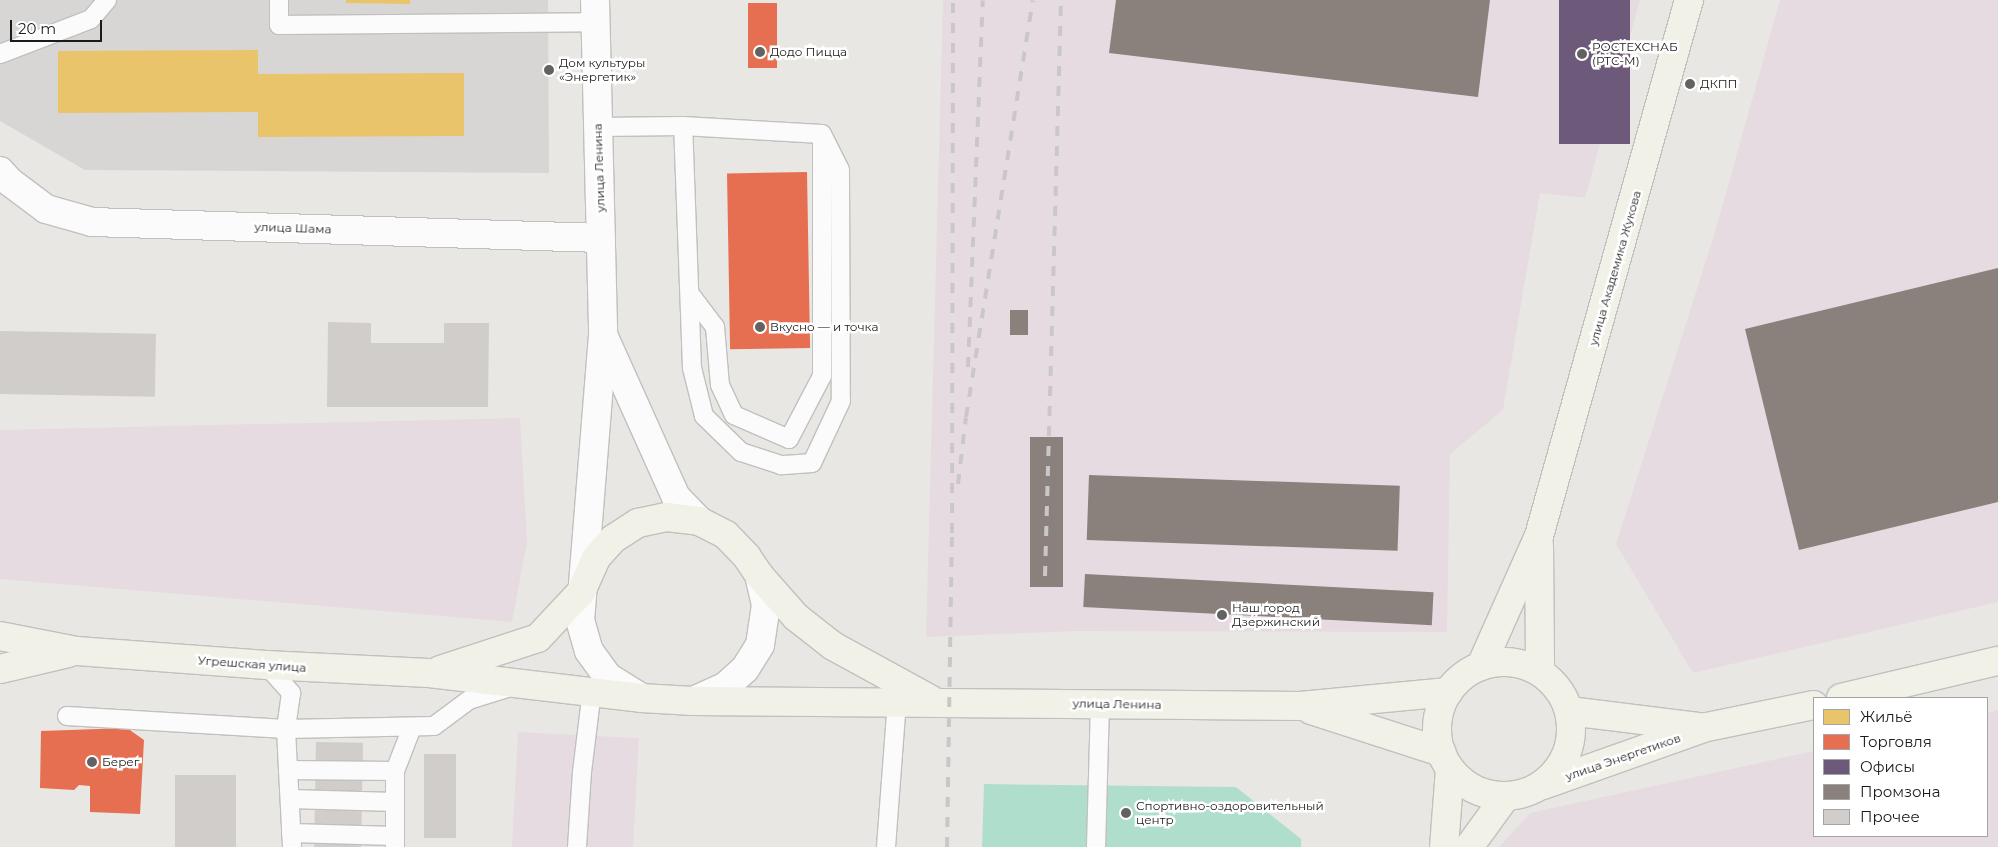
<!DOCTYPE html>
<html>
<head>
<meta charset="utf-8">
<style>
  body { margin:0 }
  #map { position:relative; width:1998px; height:847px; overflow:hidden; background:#e9e7e3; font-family:Montserrat,sans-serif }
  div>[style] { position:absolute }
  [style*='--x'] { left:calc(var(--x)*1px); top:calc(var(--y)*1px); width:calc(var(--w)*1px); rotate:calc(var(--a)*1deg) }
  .residential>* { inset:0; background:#d8d6d4 }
  .industrial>* { inset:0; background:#e7dbe2; transform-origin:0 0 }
  .pitch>* { inset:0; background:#afdfcc }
  .homes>* { inset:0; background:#e9c46a }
  .shops>* { inset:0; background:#e76f51; transform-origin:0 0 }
  .offices>* { inset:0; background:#6d597a; transform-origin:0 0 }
  .industry>* { inset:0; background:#8a817c; transform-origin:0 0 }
  .building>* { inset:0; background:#d0cdca; transform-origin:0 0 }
  .roads { filter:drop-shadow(1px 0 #c1c0bf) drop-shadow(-1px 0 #c1c0bf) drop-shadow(0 1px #c1c0bf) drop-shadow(0 -1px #c1c0bf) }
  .service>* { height:18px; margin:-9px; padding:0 9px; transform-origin:9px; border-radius:9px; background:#fcfbfb }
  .minor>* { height:28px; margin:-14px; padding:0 14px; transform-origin:14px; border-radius:14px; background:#fcfbfb }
  .tertiary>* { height:28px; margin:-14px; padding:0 14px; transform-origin:14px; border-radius:14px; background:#fcfbfb }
  .secondary>* { height:28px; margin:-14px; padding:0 14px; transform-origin:14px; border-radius:14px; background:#f1f1e8 }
  .secondary>.ring { margin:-14px; padding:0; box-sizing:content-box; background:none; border:28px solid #f1f1e8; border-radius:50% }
  .rail>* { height:4px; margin-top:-2px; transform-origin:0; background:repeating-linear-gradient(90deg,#c9c8c8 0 10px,transparent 0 20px) }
  .dots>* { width:14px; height:14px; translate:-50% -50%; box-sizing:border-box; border:2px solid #fff; border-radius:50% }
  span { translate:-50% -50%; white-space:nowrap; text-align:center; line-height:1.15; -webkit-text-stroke:5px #fff; paint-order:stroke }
  .poi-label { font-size:12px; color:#1a1a1a }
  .left { translate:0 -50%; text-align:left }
  .street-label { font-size:12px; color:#1a1a1a }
  .legend { position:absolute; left:1813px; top:697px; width:175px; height:140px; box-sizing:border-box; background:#fff; border:1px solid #a3a3a3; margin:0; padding:6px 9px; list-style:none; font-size:15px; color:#1a1a1a }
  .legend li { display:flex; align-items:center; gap:10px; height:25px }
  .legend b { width:25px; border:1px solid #a3a3a3 }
  .scale { position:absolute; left:10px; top:20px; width:92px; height:22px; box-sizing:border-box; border:2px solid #1a1a1a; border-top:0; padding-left:6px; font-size:15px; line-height:18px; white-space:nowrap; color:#1a1a1a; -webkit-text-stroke:4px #fff; paint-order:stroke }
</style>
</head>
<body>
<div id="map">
  <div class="residential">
    <div style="clip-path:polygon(0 0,548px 0,549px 173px,85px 170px,0 121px)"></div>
  </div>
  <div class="industrial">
    <div style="clip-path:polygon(943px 0,1640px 0,1585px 198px,1540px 193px,1503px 410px,1450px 454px,1447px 632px,1076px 631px,926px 637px)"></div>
    <div style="clip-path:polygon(1780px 0,1998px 0,1998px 602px,1693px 673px,1616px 544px,1715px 232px)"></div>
    <div style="clip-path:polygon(520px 418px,527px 542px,512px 622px,0 579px,0 430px)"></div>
    <div style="clip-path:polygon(1998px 710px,1998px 847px,1499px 847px,1530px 813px,1814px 751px,1814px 836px,1987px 836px,1987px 713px)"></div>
    <div style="left:518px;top:732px;width:121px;height:115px;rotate:3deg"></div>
  </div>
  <div class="pitch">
    <div style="clip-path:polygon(984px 784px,1236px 787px,1301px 839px,1301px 847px,982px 847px)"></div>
  </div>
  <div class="homes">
    <div style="clip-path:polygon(346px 0,410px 0,410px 4px,346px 3px)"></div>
    <div style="clip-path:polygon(258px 50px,258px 74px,464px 73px,464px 136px,258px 137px,258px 112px,58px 113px,58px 51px)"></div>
  </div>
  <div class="shops">
    <div style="left:748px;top:3px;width:29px;height:65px"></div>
    <div style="left:807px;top:172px;width:176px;height:80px;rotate:89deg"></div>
    <div style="clip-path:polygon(127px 728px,144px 740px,140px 814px,90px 812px,90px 786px,79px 785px,74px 790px,40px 788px,41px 731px)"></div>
  </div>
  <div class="offices">
    <div style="left:1559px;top:0;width:71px;height:144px"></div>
  </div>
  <div class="industry">
    <div style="clip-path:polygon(1116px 0,1490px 0,1478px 97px,1109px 53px)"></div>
    <div style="clip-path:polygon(1998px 268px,1998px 502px,1799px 550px,1745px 329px)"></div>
    <div style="left:1010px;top:310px;width:18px;height:25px"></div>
    <div style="left:1030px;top:437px;width:33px;height:150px"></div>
    <div style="left:1089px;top:475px;width:311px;height:65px;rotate:2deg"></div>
    <div style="left:1085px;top:574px;width:349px;height:33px;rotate:3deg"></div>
  </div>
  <div class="building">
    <div style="clip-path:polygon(328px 322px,371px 323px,371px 343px,444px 343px,444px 323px,489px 323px,488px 407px,327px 407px)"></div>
    <div style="left:0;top:331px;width:156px;height:63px;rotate:1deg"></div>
    <div style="left:316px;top:742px;width:47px;height:105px;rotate:1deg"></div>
    <div style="left:424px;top:754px;width:32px;height:84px"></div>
    <div style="left:175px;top:775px;width:61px;height:72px"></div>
  </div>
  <div class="roads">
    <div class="service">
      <div style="--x:279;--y:0;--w:25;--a:90"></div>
      <div style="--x:279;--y:25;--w:317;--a:-0.5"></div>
      <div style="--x:0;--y:54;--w:97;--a:-21"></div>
      <div style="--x:91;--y:19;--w:25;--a:-50"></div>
      <div style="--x:598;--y:127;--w:85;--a:-0.7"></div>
      <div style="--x:683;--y:126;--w:139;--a:3.3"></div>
      <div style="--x:822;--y:134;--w:40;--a:63.4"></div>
      <div style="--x:840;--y:170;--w:231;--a:89.8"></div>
      <div style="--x:841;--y:401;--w:68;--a:115.1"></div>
      <div style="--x:812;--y:463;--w:31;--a:176"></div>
      <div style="--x:781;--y:465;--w:42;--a:-162"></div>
      <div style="--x:741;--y:452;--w:52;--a:-135.8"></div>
      <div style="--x:704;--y:416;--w:49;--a:-104"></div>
      <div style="--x:692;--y:368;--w:242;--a:-92.1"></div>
      <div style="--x:690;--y:294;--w:41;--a:52.9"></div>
      <div style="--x:715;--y:327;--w:58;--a:85.1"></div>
      <div style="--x:720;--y:385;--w:33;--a:65"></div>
      <div style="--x:734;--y:415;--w:60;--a:23.6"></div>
      <div style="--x:789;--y:439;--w:71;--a:-62.4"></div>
      <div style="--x:822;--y:376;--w:238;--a:-90"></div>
      <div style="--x:266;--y:665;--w:38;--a:48"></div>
      <div style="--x:291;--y:693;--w:36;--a:98"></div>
      <div style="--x:286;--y:729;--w:148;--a:-1.2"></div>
      <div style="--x:434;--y:726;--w:44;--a:-36.6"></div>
      <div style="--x:469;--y:700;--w:44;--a:-17.2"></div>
      <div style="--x:67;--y:716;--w:219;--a:3.4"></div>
      <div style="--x:286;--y:729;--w:41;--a:87.2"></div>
      <div style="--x:288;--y:770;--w:107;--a:0.5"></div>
      <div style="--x:395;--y:771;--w:47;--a:-68.9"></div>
      <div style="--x:288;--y:770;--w:77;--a:87"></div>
      <div style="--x:395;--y:771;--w:76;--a:90"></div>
      <div style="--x:290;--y:799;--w:105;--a:1.6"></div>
      <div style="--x:291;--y:833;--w:104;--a:1.7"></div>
      <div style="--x:577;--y:847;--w:75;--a:-86.2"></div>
      <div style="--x:582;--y:772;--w:82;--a:-83"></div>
      <div style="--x:886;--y:847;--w:145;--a:-85.7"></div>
      <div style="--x:1096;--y:847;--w:143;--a:-88.4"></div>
    </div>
    <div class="minor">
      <div style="--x:0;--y:171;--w:15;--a:48"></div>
      <div style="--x:10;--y:182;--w:45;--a:36.9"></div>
      <div style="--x:46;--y:209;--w:48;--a:15.8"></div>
      <div style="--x:92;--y:222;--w:509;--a:1.8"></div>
    </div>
    <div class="tertiary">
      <div style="--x:595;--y:0;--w:335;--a:88.6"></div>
      <div style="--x:603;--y:335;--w:286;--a:94.6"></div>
      <div style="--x:580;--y:620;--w:32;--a:74"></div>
      <div style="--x:589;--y:651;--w:32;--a:54"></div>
      <div style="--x:608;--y:677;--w:39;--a:32"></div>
      <div style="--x:604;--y:337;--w:175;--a:65.8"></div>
      <div style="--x:676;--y:497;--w:33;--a:46"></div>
      <div style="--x:693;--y:701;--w:36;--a:-24"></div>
      <div style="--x:726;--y:686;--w:25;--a:-42"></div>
      <div style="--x:745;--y:669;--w:28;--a:-58"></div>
      <div style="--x:760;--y:645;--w:40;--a:-81.5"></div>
      <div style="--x:766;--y:605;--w:31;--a:-103"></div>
    </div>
    <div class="secondary">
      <div style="--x:1539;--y:545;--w:127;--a:89.5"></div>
      <div style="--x:0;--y:636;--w:78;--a:11"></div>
      <div style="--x:77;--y:651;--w:190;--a:4.2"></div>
      <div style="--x:266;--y:665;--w:163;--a:2.8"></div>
      <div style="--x:429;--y:673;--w:213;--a:6.7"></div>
      <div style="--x:641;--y:698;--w:52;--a:3.3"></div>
      <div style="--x:693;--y:701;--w:607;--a:0.47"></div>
      <div style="--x:1300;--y:706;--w:149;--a:-5.4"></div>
      <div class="ring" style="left:1437px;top:662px;width:106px;height:106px"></div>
      <div style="--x:1481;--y:666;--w:142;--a:-66"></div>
      <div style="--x:1539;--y:536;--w:557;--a:-74.37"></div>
      <div style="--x:0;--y:669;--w:70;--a:-13.2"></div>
      <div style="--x:440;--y:670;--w:103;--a:-18.1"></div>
      <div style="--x:538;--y:638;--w:63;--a:-46.9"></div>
      <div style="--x:581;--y:592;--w:37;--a:-66"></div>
      <div style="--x:596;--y:558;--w:25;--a:-48"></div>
      <div style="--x:613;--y:539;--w:30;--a:-33"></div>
      <div style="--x:638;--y:523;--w:30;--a:-12"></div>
      <div style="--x:667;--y:517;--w:32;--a:7"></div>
      <div style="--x:699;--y:521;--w:30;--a:27"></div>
      <div style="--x:726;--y:535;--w:30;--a:46"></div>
      <div style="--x:747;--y:557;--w:22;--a:56"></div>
      <div style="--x:759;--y:575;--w:56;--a:48.6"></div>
      <div style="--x:796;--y:617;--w:47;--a:38.1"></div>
      <div style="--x:833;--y:646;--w:111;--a:28.7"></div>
      <div style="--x:1841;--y:698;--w:161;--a:-13.3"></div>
      <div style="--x:1311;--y:710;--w:137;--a:17.9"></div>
      <div style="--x:1569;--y:711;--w:132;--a:7"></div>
      <div style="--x:1543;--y:785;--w:174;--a:-19.5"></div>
      <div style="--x:1707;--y:727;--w:109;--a:-11.6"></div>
      <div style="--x:1444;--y:847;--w:78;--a:-85.6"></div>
      <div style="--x:1469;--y:847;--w:63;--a:-54"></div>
    </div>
  </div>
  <div class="rail">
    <div style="--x:968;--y:367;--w:367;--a:-87.7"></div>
    <div style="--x:958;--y:484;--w:67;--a:-83.2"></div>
    <div style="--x:966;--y:417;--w:422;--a:-80.9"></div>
    <div style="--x:1045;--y:576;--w:576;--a:-88.41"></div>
    <div style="--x:947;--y:847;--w:314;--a:-89.1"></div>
    <div style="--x:952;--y:533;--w:533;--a:-89.89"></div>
  </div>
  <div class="dots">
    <div style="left:760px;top:52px;background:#626260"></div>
    <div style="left:1582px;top:54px;background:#626260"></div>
    <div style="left:549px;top:70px;background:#626260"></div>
    <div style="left:1690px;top:84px;background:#626260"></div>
    <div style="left:760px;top:327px;background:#626260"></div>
    <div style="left:1222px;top:615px;background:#626260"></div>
    <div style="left:92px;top:762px;background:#626260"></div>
    <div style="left:1126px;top:813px;background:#626260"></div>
  </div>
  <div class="poi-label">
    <span class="left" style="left:1592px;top:54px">РОСТЕХСНАБ<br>(РТС-М)</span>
    <span class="left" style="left:770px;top:52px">Додо Пицца</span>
    <span class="left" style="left:559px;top:70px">Дом культуры<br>«Энергетик»</span>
    <span class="left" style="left:1700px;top:84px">ДКПП</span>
    <span class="left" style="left:770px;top:327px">Вкусно — и точка</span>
    <span class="left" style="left:1232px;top:615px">Наш город<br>Дзержинский</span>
    <span class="left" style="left:102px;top:762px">Берег</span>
    <span class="left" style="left:1136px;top:813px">Спортивно-оздоровительный<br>центр</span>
  </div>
  <div class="street-label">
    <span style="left:599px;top:168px;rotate:-92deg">улица Ленина</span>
    <span style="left:293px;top:228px;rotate:2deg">улица Шама</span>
    <span style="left:1615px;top:268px;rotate:-74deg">улица Академика Жукова</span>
    <span style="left:252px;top:664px;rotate:4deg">Угрешская улица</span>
    <span style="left:1117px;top:704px;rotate:1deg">улица Ленина</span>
    <span style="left:1623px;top:757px;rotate:-19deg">улица Энергетиков</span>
  </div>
  <ul class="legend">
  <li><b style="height:14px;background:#e9c46a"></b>Жильё</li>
  <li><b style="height:14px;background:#e76f51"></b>Торговля</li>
  <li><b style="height:14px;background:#6d597a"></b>Офисы</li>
  <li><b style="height:14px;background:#8a817c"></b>Промзона</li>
  <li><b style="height:14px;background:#d0cdca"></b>Прочее</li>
  </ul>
  <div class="scale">20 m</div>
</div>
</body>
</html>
